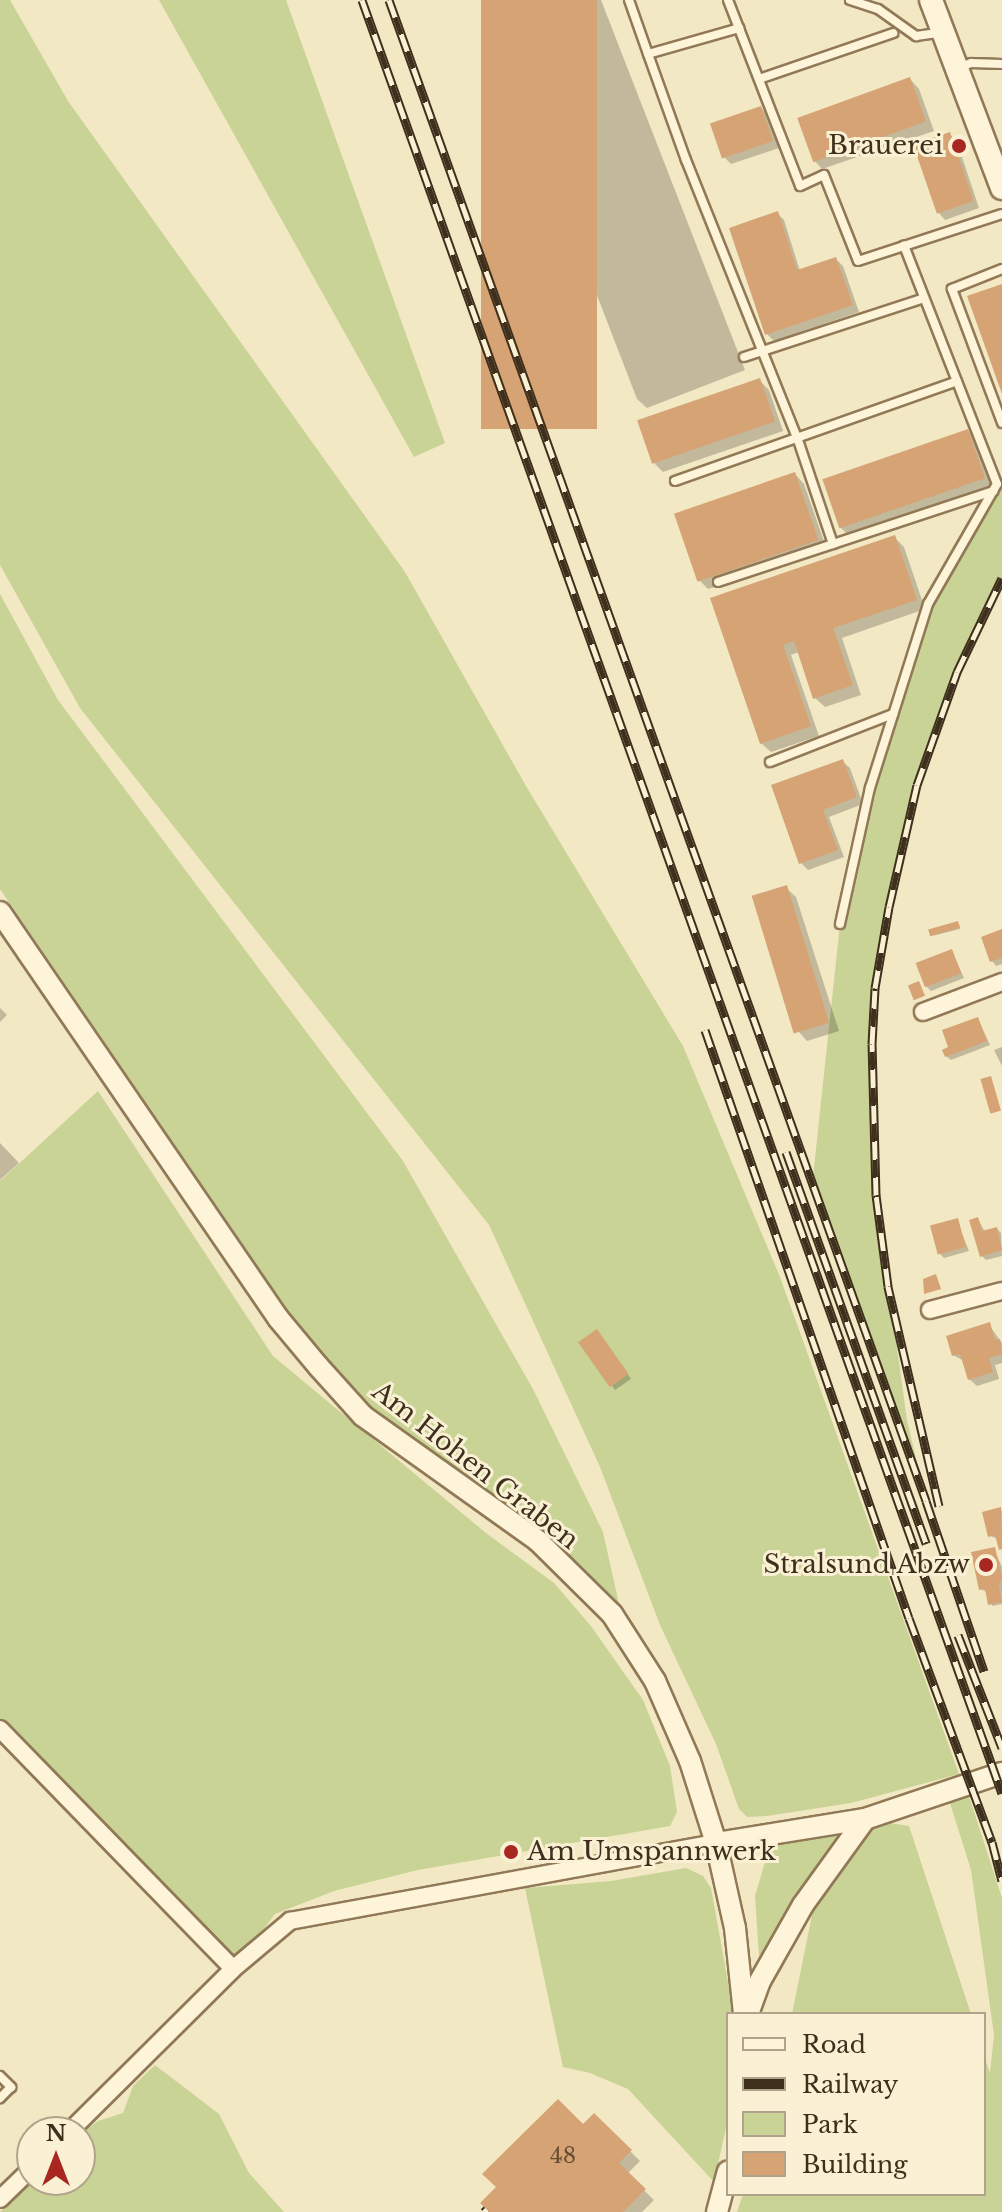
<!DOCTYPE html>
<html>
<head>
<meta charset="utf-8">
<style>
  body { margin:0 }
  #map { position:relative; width:1002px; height:2212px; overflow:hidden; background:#f3e8c4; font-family:"Libre Baskerville",serif }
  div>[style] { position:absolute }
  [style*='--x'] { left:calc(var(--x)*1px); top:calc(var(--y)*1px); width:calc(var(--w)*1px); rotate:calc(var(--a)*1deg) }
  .green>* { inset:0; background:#c9d396 }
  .shadow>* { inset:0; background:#0003 }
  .building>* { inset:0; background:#d6a375; transform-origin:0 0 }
  .roads { filter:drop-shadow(2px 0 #917957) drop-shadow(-2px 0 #917957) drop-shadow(0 2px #917957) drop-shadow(0 -2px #917957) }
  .service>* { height:8px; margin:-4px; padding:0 4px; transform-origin:4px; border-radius:4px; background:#fdf4d9 }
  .minor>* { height:16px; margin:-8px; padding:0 8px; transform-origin:8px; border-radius:8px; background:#fdf4d9 }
  .tertiary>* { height:20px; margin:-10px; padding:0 10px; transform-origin:10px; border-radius:10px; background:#fdf4d9 }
  .secondary>* { height:22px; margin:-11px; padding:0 11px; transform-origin:11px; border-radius:11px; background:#fdf4d9 }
  .rail>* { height:9px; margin-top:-4.5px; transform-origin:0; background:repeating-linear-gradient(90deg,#faf1d5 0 18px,#3f301d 0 36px); box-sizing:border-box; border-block:2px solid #3f301d }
  .dots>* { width:22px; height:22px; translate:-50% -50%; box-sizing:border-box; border:4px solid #faf1d5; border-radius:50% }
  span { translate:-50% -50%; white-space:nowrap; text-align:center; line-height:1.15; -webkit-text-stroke:6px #faf1d5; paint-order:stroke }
  .number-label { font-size:22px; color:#654d33 }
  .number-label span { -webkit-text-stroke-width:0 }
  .poi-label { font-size:26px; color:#3f301d }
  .right { translate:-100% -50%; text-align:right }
  .left { translate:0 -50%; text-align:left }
  .street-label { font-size:26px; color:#3f301d }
  .legend { position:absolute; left:726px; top:2012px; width:260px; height:184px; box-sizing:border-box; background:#faf1d5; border:2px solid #afa48b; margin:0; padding:10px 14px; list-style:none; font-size:24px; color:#3f301d }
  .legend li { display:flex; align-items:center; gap:16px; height:40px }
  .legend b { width:40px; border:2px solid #afa48b }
  .north { position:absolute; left:16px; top:2116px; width:80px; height:80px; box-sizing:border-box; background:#faf1d5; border:2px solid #afa48b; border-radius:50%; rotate:0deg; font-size:22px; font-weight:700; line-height:32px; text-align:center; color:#3f301d }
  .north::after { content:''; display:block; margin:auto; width:28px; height:36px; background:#a82720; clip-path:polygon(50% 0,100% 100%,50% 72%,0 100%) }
</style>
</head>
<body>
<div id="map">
  <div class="green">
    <div style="clip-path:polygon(0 0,10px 0,68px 101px,405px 572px,526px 786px,683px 1046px,780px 1277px,959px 1774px,851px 1803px,767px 1816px,747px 1817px,739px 1809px,716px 1744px,660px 1625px,600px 1467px,489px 1225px,80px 708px,0 565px)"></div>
    <div style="clip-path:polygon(159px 0,286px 0,445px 443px,414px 457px)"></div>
    <div style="clip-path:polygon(1002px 485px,1002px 578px,957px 672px,917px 785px,889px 907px,875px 988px,872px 1044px,876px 1195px,907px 1420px,926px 1501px,812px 1186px,840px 924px,870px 788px,928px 604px,993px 491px)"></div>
    <div style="clip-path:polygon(0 594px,58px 700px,403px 1161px,533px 1389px,603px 1532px,619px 1604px,537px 1526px,413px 1443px,357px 1395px,306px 1337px,0 889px)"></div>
    <div style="clip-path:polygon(98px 1091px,273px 1356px,486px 1533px,554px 1583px,591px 1626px,643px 1700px,670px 1766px,677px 1812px,670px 1826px,418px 1870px,334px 1891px,275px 1914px,233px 1969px,0 1729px,0 1181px)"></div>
    <div style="clip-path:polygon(969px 1796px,1002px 1898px,1002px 2212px,737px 2212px,743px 2194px,984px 2194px,984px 2055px,990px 2073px,994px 2035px,971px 1870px,950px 1803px)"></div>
    <div style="clip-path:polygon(883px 1822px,909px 1826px,971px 2014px,792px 2014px,813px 1910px,838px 1867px,872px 1827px)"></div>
    <div style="clip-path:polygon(836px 1833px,841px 1837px,759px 1957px,755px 1896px,770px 1845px)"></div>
    <div style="clip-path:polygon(686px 1868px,703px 1876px,711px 1888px,732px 2004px,733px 2014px,728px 2014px,728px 2119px,714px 2182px,628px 2089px,590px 2073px,563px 2067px,525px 1888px,611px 1881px)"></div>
    <div style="clip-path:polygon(155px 2065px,219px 2114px,249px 2173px,284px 2212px,0 2212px,32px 2180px,80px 2180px,80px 2134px,98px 2121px,123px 2113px,133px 2086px)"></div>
  </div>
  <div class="shadow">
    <div style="clip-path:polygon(483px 0,601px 0,745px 370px,647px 408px,637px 399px)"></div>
    <div style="clip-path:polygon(910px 79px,919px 89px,934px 131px,822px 169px,813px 159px)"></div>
    <div style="clip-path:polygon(761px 108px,768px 115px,779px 148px,731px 164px,724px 157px)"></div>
    <div style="clip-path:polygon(949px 134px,957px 142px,979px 208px,945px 220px,938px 212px)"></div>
    <div style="clip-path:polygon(777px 213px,784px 220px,800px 271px,836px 259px,843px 266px,859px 312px,774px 341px,767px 334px)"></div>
    <div style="clip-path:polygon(759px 380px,769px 390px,783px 431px,663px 472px,653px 462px)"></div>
    <div style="clip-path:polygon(968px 431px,977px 441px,993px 488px,850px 537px,840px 527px)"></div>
    <div style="clip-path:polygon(795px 474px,804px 484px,827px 550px,708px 589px,699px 580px)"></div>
    <div style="clip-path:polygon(894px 537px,904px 547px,925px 609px,842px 638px,861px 695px,825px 707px,815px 698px,799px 652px,791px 655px,819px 736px,771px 752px,761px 743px,712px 599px)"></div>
    <div style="clip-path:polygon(842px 761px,850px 768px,863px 804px,829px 817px,844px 857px,808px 870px,801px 863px)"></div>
    <div style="clip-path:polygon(786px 888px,796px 897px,839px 1031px,807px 1041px,798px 1031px)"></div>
    <div style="clip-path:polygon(959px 924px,960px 929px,932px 936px)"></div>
    <div style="clip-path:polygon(1002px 931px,1002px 964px,996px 966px,992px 961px)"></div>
    <div style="clip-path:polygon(952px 952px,964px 978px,931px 991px,926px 986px)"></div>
    <div style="clip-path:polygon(0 1008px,7px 1015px,0 1022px)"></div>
    <div style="clip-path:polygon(978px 1019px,990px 1045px,951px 1060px,946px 1056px)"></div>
    <div style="clip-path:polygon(1002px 1047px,1002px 1066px,994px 1050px)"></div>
    <div style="clip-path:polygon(0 1143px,19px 1163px,0 1180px)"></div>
    <div style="clip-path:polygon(978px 1219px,985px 1232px,997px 1229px,1001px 1233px,1002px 1256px,986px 1260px,982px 1256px)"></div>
    <div style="clip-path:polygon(957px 1221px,969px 1251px,944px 1258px,940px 1254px)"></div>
    <div style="clip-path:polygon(989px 1325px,1002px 1343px,1002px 1363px,995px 1365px,999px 1379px,977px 1386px,969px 1379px,964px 1361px,953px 1355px)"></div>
    <div style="clip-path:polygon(601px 1336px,631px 1379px,615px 1390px,581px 1343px)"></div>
    <div style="clip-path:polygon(1000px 1509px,1002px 1511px,1002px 1550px,998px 1539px,990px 1536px)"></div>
    <div style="clip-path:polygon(994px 1549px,1002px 1567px,1002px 1604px,992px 1606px,988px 1593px,981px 1589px)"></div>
    <div style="clip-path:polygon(594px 2116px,640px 2161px,627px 2174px,654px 2200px,642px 2212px,492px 2212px)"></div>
  </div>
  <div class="building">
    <div style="left:481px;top:0;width:116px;height:429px"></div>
    <div style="left:910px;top:77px;width:47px;height:120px;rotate:70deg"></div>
    <div style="left:761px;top:106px;width:37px;height:54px;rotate:71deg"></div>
    <div style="left:950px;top:132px;width:73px;height:39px;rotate:71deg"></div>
    <div style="clip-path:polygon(778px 211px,797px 270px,836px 257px,853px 305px,765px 335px,729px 228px)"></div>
    <div style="clip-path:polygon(1002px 284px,1002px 394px,967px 296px)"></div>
    <div style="left:760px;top:378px;width:46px;height:130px;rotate:71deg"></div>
    <div style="left:968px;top:429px;width:52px;height:154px;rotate:71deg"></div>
    <div style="left:795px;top:472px;width:72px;height:128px;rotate:71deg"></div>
    <div style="clip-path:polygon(895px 535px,917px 600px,833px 628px,853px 685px,813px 699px,794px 641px,783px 645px,811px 726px,760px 744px,710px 598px)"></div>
    <div style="clip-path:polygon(843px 759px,857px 797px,823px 810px,838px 850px,799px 864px,771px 785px)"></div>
    <div style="left:787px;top:885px;width:144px;height:37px;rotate:73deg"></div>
    <div style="left:958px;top:921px;width:7px;height:31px;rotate:74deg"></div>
    <div style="clip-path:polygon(1002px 929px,1002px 958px,990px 962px,981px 937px)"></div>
    <div style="left:952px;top:949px;width:26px;height:39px;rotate:69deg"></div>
    <div style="left:919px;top:981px;width:16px;height:12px;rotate:68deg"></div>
    <div style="clip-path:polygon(978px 1017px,987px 1041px,945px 1057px,942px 1050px,948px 1047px,942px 1030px)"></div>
    <div style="left:991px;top:1076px;width:36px;height:11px;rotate:74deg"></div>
    <div style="clip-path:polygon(978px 1217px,982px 1231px,997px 1227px,1002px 1250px,980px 1257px,969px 1220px)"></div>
    <div style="left:958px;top:1218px;width:30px;height:29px;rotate:75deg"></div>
    <div style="clip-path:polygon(936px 1274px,941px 1289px,924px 1294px,923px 1279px)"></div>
    <div style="clip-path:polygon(990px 1322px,995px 1340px,1000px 1339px,1002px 1354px,989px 1358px,993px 1372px,968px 1380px,960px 1354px,952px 1356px,946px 1336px)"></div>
    <div style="left:597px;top:1329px;width:55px;height:23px;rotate:55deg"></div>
    <div style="clip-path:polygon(1001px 1507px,1002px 1549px,999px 1550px,995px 1535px,988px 1537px,982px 1512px)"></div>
    <div style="clip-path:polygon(995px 1547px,1002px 1577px,999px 1586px,1002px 1602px,988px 1605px,985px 1589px,979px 1590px,971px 1552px)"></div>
    <div style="clip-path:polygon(558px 2099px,583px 2124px,594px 2113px,632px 2150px,619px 2163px,646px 2189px,623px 2212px,489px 2212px,480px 2203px,496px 2187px,482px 2174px)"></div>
  </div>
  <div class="roads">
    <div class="service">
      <div style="--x:629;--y:0;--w:57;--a:70.6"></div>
      <div style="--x:648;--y:54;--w:95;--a:-15.9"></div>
      <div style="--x:728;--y:0;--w:199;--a:68.8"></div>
      <div style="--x:800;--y:186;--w:26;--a:-25"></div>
      <div style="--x:824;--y:175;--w:92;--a:68.4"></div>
      <div style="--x:858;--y:261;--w:151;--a:-18.1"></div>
      <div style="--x:850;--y:0;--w:29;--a:18"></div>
      <div style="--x:878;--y:9;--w:47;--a:35.4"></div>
      <div style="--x:916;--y:36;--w:27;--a:-8"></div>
      <div style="--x:648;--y:54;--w:113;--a:70.3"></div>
      <div style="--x:686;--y:160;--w:298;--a:68.2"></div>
      <div style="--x:797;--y:437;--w:113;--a:71.4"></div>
      <div style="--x:960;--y:67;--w:12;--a:-20"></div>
      <div style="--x:971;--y:63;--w:31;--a:2"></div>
      <div style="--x:759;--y:79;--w:142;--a:-18.9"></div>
      <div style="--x:1002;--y:269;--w:54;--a:158.2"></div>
      <div style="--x:952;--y:289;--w:143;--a:69.5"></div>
      <div style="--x:744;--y:357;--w:189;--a:-18.1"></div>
      <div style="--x:675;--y:481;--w:299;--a:-19.5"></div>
      <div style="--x:718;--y:582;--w:290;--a:-18.3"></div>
      <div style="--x:770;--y:762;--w:132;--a:-21.3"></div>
      <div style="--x:840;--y:924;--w:139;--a:-77.6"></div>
      <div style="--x:870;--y:788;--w:193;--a:-72.5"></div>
      <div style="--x:928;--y:604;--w:138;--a:-60.1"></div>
      <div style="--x:997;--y:484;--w:256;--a:-111.3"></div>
      <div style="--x:0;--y:2076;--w:16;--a:45"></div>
      <div style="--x:11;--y:2087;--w:16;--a:135"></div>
    </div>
    <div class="minor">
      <div style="--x:923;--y:1012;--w:85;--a:-20.8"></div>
      <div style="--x:930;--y:1310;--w:74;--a:-14.8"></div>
      <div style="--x:0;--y:1729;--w:334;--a:45.8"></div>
      <div style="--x:69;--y:2132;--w:231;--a:-44.8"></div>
      <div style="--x:233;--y:1969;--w:75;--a:-40.1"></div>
      <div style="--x:290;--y:1921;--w:433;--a:-10.4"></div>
      <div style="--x:0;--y:2199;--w:45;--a:-44.1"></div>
    </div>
    <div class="tertiary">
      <div style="--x:0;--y:912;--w:492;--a:55.6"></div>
      <div style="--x:278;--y:1318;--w:62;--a:50.2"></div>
      <div style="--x:318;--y:1366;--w:67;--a:48"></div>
      <div style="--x:363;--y:1416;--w:215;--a:35.5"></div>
      <div style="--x:538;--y:1541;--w:104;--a:44.6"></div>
      <div style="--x:612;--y:1614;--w:80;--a:57.3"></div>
      <div style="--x:655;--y:1681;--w:87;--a:66.4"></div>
      <div style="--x:690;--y:1761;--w:86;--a:72.4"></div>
      <div style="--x:716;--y:1843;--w:87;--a:77.4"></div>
      <div style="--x:735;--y:1928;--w:86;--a:84"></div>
      <div style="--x:716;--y:1843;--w:151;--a:-9.2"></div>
      <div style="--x:865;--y:1819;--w:145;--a:-18.6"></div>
      <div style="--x:748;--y:2014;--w:35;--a:-70"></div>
      <div style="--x:760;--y:1981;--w:87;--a:-60.5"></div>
      <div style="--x:803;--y:1905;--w:106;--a:-54.2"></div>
      <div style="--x:717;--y:2212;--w:42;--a:-75"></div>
    </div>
    <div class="secondary">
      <div style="--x:931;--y:0;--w:201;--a:69.3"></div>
    </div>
  </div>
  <div class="rail">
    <div style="--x:362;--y:0;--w:1904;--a:70.36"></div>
    <div style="--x:389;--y:0;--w:1594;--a:70.31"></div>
    <div style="--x:926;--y:1501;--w:180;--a:71.2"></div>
    <div style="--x:705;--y:1030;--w:622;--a:70.87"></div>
    <div style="--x:909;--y:1618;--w:239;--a:69.7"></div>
    <div style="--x:992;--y:1842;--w:40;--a:75.6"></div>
    <div style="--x:786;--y:1152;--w:416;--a:70.3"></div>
    <div style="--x:939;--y:1506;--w:226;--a:-103.1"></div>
    <div style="--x:888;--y:1286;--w:92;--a:-97.5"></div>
    <div style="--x:876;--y:1195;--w:151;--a:-91.5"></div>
    <div style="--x:872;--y:1044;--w:56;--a:-86.9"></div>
    <div style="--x:875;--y:988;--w:82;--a:-80.2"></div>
    <div style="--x:889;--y:907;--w:125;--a:-77.1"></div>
    <div style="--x:917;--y:785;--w:120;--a:-70.5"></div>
    <div style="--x:957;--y:672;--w:104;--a:-64.4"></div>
    <div style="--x:958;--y:1635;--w:121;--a:68.7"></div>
    <div style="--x:484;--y:2212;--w:4;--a:-45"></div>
  </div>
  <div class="dots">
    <div style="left:959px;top:146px;background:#a82720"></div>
    <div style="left:986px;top:1565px;background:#a82720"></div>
    <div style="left:511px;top:1852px;background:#a82720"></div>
  </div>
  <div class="number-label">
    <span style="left:563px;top:2156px">48</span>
  </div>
  <div class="poi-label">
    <span class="right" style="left:943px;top:146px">Brauerei</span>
    <span class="right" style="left:970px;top:1565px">Stralsund Abzw</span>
    <span class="left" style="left:527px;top:1852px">Am Umspannwerk</span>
  </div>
  <div class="street-label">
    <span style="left:475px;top:1466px;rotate:38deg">Am Hohen Graben</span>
  </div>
  <ul class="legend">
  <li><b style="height:10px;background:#fdf4d9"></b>Road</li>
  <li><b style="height:10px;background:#3f301d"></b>Railway</li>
  <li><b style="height:22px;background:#c9d396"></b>Park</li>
  <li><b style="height:22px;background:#d6a375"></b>Building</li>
  </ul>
  <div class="north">N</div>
</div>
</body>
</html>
